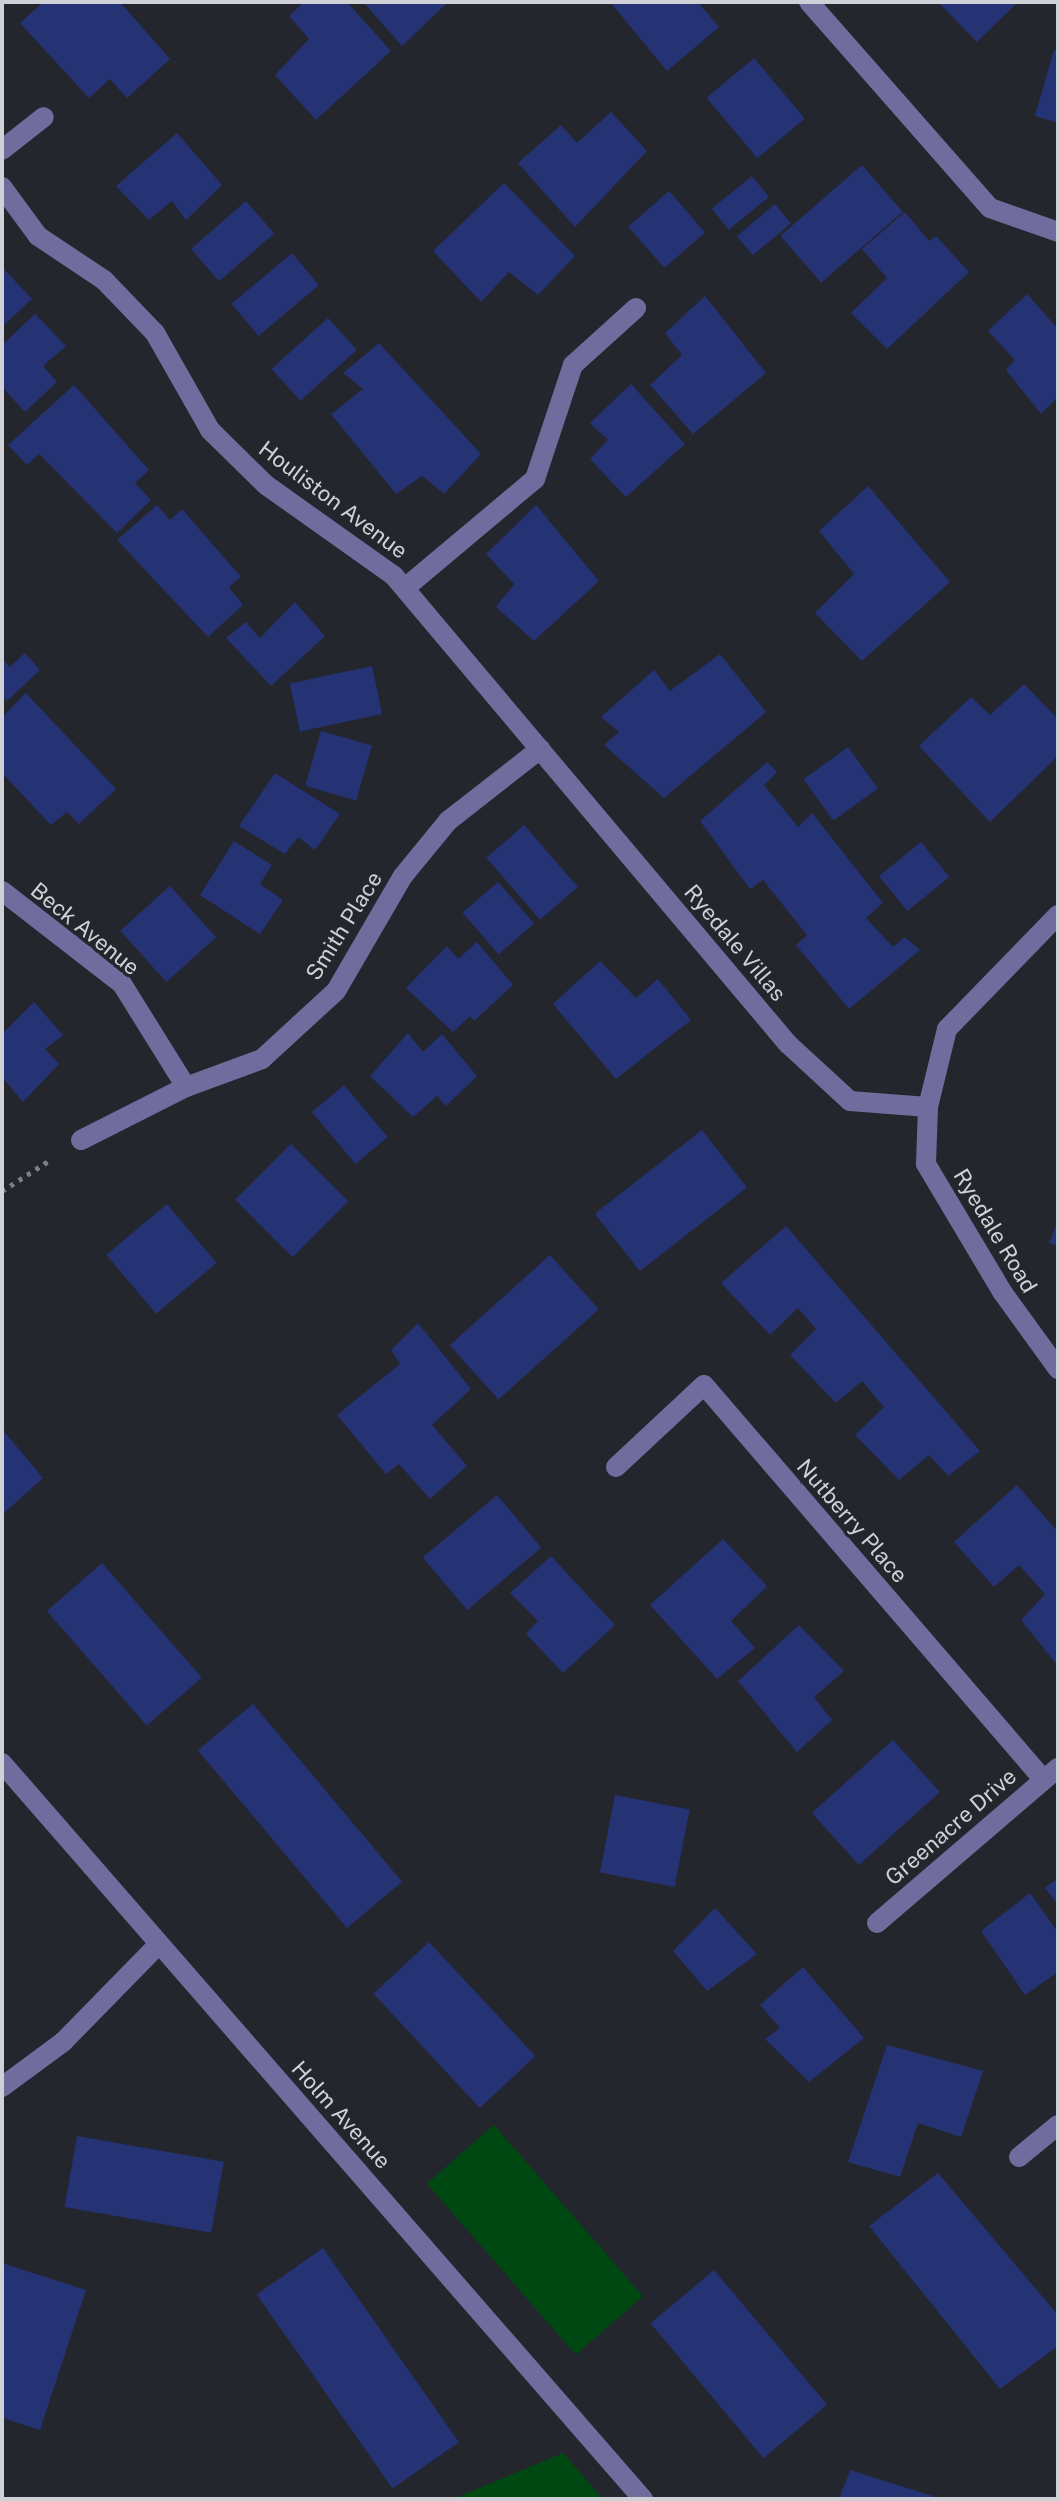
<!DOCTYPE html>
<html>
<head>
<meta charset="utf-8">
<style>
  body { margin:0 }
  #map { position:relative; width:1060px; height:2501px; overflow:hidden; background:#24262e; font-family:"Public Sans",sans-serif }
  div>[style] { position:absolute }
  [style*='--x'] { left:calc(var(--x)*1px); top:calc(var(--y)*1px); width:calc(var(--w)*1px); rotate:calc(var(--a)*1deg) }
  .green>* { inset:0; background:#004811; transform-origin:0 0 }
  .building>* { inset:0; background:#253273; transform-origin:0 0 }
  .path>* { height:5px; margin-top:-2.5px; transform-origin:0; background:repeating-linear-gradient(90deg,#7c7e85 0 4px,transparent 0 10px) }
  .minor>* { height:20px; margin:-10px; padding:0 10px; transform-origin:10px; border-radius:10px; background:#716c9e }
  span { translate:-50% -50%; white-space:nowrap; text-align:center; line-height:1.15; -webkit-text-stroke:7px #24262e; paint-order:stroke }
  .street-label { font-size:22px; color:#cfd1d6 }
  .frame { position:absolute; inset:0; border:4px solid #cfd1d6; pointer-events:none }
</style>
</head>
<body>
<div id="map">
  <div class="green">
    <div style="left:494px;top:2125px;width:227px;height:89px;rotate:49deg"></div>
    <div style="clip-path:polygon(563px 2453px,603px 2499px,453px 2499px)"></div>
  </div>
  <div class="building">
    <div style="clip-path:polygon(43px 2px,120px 2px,170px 59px,127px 98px,110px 79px,89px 98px,20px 23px)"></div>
    <div style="clip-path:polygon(304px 2px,347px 2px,391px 51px,316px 120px,275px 75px,309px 39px,289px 16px)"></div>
    <div style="clip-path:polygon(363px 2px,448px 2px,402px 46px)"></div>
    <div style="clip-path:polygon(610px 2px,698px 2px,719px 27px,667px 71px)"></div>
    <div style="clip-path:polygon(938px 2px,1018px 2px,977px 42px)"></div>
    <div style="clip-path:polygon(1054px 50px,1058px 51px,1058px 123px,1035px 116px)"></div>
    <div style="left:754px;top:58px;width:79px;height:62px;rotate:50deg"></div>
    <div style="clip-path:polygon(611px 112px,647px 151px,575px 227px,518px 163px,561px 125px,577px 143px)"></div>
    <div style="clip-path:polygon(177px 133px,222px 185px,186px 220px,172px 201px,149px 220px,116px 186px)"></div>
    <div style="left:862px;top:165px;width:62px;height:108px;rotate:49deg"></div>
    <div style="left:752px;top:176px;width:27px;height:52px;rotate:51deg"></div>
    <div style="clip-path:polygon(504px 183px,575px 256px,538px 295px,509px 272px,481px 302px,433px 251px)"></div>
    <div style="left:669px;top:191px;width:55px;height:54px;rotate:49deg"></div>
    <div style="left:246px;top:201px;width:43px;height:73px;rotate:49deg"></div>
    <div style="left:775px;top:204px;width:25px;height:50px;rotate:50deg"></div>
    <div style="clip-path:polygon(905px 212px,929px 241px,936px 236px,969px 272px,887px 349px,851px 313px,887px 278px,862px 249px)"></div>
    <div style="left:292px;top:253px;width:42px;height:79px;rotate:50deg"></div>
    <div style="clip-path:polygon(2px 267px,32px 299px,2px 327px)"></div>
    <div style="clip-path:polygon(1027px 294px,1058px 329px,1058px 397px,1041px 414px,1006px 370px,1015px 360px,988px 331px)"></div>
    <div style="clip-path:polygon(705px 296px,766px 373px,693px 434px,650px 385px,682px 355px,665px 333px)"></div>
    <div style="clip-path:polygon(35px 314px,66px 346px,43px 366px,57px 382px,25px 412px,2px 387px,2px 345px)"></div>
    <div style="left:328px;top:318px;width:43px;height:76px;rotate:48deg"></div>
    <div style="clip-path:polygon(379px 343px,481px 454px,444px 494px,422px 476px,396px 494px,331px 414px,363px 389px,343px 373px)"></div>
    <div style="clip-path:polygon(631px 384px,685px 444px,626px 497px,590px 459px,608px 440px,590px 423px)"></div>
    <div style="clip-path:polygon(74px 385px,149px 470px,135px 483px,151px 500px,117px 533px,39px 454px,27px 465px,8px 445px)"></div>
    <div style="clip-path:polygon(868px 486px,950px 582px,862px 661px,815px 613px,854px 574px,819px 531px)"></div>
    <div style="clip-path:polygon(157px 505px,170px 520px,182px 509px,241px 577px,229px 587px,243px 605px,208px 637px,117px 540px)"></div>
    <div style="clip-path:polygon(536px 505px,599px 581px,534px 641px,496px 607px,514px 584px,486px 554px)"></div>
    <div style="clip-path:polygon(295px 602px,325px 636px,271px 686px,226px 638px,246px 622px,260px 638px)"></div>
    <div style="clip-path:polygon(25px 653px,40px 670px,7px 701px,2px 696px,2px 658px,10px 667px)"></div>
    <div style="clip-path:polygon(720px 654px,766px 712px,664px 798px,604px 745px,619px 732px,601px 717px,654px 670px,670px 691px)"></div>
    <div style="left:372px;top:666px;width:49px;height:84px;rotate:78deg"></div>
    <div style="clip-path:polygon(1024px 684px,1058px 719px,1058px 756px,990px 822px,919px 746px,971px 697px,990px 715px)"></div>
    <div style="clip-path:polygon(26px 693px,116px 789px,79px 824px,67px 812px,51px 825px,2px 773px,2px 717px)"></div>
    <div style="left:321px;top:731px;width:53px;height:57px;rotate:16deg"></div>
    <div style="left:848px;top:747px;width:51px;height:55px;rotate:54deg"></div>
    <div style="clip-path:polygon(767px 762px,777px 772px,764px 785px,798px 827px,812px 813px,883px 903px,866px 918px,893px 947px,905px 937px,920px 950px,849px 1009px,796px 945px,807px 935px,763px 880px,750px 889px,700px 821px)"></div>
    <div style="clip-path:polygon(275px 773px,340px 814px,315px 850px,298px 837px,285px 854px,239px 826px)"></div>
    <div style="left:524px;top:825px;width:82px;height:50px;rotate:49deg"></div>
    <div style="clip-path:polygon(234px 841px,272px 865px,260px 884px,283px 900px,260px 934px,200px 895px)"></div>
    <div style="left:921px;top:842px;width:45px;height:54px;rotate:51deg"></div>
    <div style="left:498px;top:882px;width:55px;height:47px;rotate:49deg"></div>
    <div style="left:170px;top:886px;width:69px;height:67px;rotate:48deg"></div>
    <div style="clip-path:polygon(477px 942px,513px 985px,474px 1021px,470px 1016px,453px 1032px,406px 988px,447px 946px,458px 959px)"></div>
    <div style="clip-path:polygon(600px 961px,636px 998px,658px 979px,691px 1020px,616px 1079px,553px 1004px)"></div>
    <div style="clip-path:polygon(34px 1002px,63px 1035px,45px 1049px,59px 1064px,23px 1102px,2px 1077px,2px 1034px)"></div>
    <div style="clip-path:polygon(408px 1033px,423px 1052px,442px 1034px,477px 1076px,446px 1106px,437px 1096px,413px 1117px,370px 1076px)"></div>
    <div style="left:344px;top:1085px;width:68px;height:42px;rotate:50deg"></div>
    <div style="left:702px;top:1130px;width:73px;height:136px;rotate:52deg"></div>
    <div style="left:291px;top:1144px;width:81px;height:79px;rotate:45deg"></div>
    <div style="left:167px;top:1204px;width:77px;height:79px;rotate:50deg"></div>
    <div style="clip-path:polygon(1058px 1221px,1058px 1246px,1049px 1243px)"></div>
    <div style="clip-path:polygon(786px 1226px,980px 1451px,948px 1476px,929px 1455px,899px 1480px,855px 1435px,884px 1407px,862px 1381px,836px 1403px,790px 1355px,816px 1329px,798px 1308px,770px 1335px,721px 1283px)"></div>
    <div style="left:550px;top:1255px;width:73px;height:135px;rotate:48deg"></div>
    <div style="clip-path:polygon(418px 1323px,471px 1389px,432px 1425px,467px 1466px,430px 1499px,399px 1464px,386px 1474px,337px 1415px,400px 1364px,391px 1350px)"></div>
    <div style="clip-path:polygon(2px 1429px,43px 1478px,2px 1515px)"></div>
    <div style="clip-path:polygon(1017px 1485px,1058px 1532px,1058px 1666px,1021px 1620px,1045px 1594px,1019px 1565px,994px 1587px,954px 1542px)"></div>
    <div style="left:497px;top:1495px;width:69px;height:97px;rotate:50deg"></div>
    <div style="clip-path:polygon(723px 1539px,767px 1586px,731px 1621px,755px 1648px,717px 1679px,650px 1605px)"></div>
    <div style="clip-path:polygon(551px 1556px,615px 1625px,563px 1673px,526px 1634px,538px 1621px,510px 1593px)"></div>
    <div style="left:102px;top:1563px;width:152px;height:73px;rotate:49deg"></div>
    <div style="clip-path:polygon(799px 1625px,844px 1671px,814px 1697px,832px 1720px,797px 1752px,738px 1681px)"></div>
    <div style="left:253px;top:1704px;width:232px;height:72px;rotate:50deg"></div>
    <div style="left:893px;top:1740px;width:70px;height:109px;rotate:48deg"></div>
    <div style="left:615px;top:1795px;width:76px;height:79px;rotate:11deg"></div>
    <div style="clip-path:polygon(1058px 1878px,1058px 1905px,1045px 1888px)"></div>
    <div style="clip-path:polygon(1030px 1893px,1058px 1932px,1058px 1972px,1025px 1995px,981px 1931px)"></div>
    <div style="clip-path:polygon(715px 1908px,757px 1954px,707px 1991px,673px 1951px)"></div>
    <div style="left:429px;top:1942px;width:156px;height:76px;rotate:47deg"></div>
    <div style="clip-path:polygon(803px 1967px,864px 2038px,809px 2082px,765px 2039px,780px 2028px,760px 2005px)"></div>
    <div style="clip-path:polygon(887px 2045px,983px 2071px,961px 2137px,918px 2123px,900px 2177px,848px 2162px)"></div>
    <div style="left:77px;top:2136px;width:149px;height:72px;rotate:10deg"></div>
    <div style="clip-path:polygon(938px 2173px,1058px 2315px,1058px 2346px,1000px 2389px,869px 2226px)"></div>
    <div style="left:323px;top:2248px;width:237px;height:81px;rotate:55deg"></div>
    <div style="clip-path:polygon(2px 2263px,86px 2290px,40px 2430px,2px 2418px)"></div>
    <div style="left:714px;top:2270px;width:176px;height:83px;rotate:50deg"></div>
    <div style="clip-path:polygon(850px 2470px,939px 2498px,939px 2499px,839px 2499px)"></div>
  </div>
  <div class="path">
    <div style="--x:2;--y:1191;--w:57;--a:-32.9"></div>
  </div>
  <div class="minor">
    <div style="--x:809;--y:2;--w:274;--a:48.7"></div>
    <div style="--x:990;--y:208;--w:72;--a:19.4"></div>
    <div style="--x:2;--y:150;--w:53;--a:-38.2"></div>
    <div style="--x:2;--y:187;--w:61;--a:53.7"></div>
    <div style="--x:38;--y:236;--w:79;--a:33.7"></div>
    <div style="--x:104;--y:280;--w:74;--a:46.1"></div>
    <div style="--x:155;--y:333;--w:112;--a:60.4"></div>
    <div style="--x:210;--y:430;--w:78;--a:44.5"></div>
    <div style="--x:266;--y:485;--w:157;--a:35.4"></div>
    <div style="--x:394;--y:576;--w:612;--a:49.91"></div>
    <div style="--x:788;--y:1044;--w:84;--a:42.6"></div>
    <div style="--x:850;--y:1101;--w:78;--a:4.4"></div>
    <div style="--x:405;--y:588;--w:170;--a:-40"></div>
    <div style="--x:535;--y:479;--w:120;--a:-71.6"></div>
    <div style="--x:573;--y:365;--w:85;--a:-42.1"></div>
    <div style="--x:2;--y:891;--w:152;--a:37.8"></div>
    <div style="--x:122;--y:984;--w:121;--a:58.1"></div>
    <div style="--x:1058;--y:915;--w:159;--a:134.2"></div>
    <div style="--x:947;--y:1029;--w:80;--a:103.7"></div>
    <div style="--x:928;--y:1107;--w:57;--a:92"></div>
    <div style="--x:926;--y:1164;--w:150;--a:59.2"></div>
    <div style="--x:1003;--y:1293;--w:94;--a:54.1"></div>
    <div style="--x:81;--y:1140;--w:118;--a:-26.8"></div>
    <div style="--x:186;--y:1087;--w:81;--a:-20.2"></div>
    <div style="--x:262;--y:1059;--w:100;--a:-42.6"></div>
    <div style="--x:336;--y:991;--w:133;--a:-59.8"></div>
    <div style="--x:403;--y:876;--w:71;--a:-50.7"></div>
    <div style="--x:448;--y:821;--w:117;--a:-38"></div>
    <div style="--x:616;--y:1467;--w:120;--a:-43"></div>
    <div style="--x:704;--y:1385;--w:520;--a:49.29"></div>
    <div style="--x:2;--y:1763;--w:976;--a:48.95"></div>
    <div style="--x:877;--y:1923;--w:238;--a:-40.6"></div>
    <div style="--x:2;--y:2087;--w:76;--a:-36.4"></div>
    <div style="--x:63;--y:2042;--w:136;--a:-45.6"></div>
    <div style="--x:1019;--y:2157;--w:50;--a:-39.4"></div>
  </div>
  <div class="street-label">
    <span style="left:333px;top:500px;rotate:37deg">Houliston Avenue</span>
    <span style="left:344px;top:926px;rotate:-58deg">Smith Place</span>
    <span style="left:85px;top:929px;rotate:39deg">Beck Avenue</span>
    <span style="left:735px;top:943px;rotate:50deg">Ryedale Villas</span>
    <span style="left:995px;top:1231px;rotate:59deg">Ryedale Road</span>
    <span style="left:852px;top:1521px;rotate:49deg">Nutberry Place</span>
    <span style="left:951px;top:1827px;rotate:-41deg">Greenacre Drive</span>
    <span style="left:341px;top:2115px;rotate:48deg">Holm Avenue</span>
  </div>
  <div class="frame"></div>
</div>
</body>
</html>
